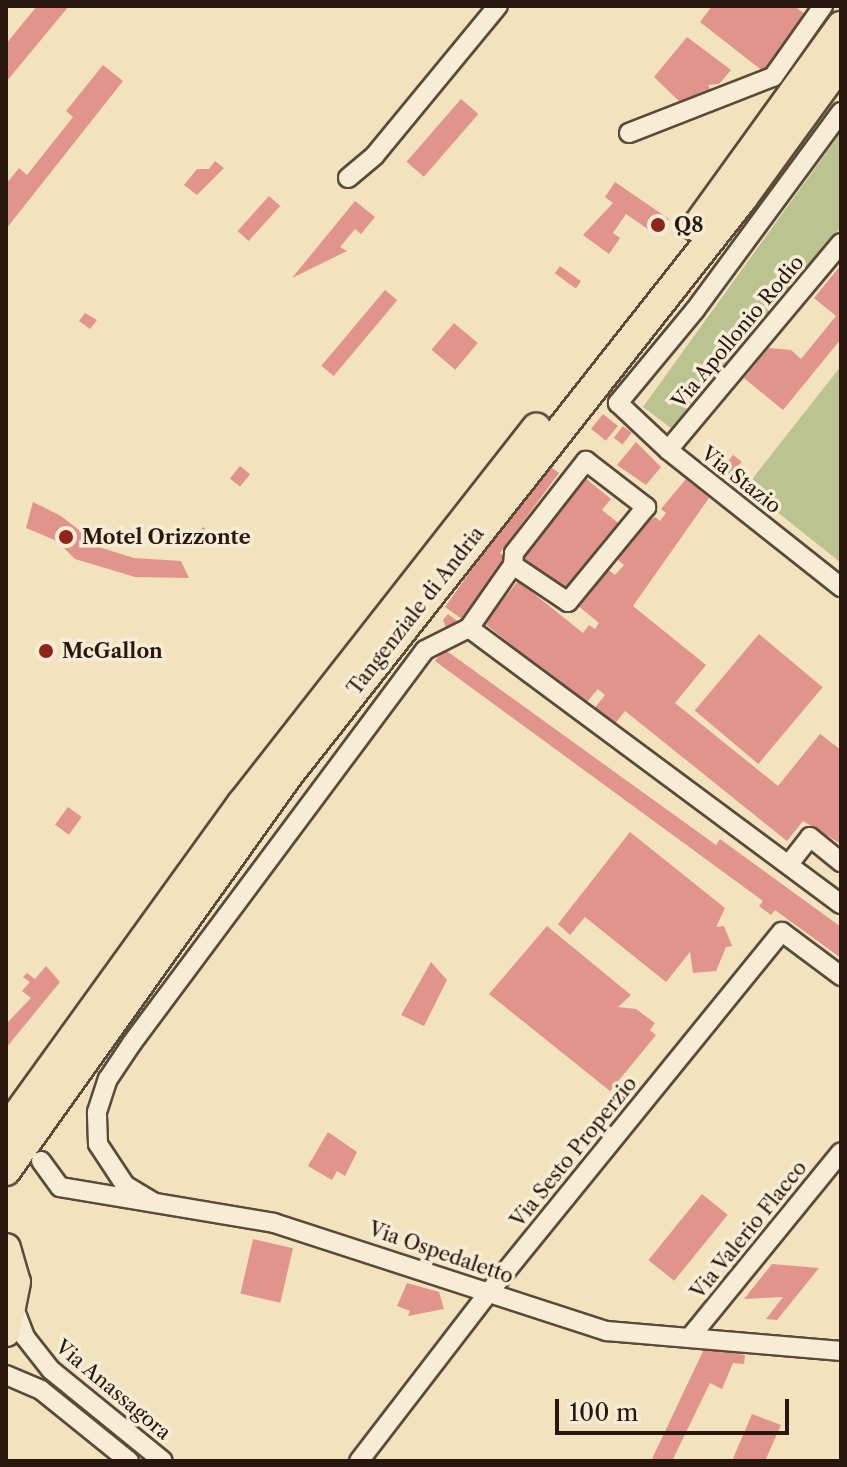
<!DOCTYPE html>
<html>
<head>
<meta charset="utf-8">
<style>
  body { margin:0 }
  #map { position:relative; width:847px; height:1467px; overflow:hidden; background:#f2e2be; font-family:"Libre Caslon Text",serif }
  div>[style] { position:absolute }
  [style*='--x'] { left:calc(var(--x)*1px); top:calc(var(--y)*1px); width:calc(var(--w)*1px); rotate:calc(var(--a)*1deg) }
  .green>* { inset:0; background:#bbc391 }
  .building>* { inset:0; background:#e0948b; transform-origin:0 0 }
  .roads { filter:drop-shadow(2px 0 #5b4a39) drop-shadow(-2px 0 #5b4a39) drop-shadow(0 2px #5b4a39) drop-shadow(0 -2px #5b4a39) }
  .minor>* { height:18px; margin:-9px; padding:0 9px; transform-origin:9px; border-radius:9px; background:#f7ecd5 }
  .primary>* { height:28px; margin:-14px; padding:0 14px; transform-origin:14px; border-radius:14px; background:#f2e2be }
  .dots>* { width:22px; height:22px; translate:-50% -50%; box-sizing:border-box; border:4px solid #f7ecd5; border-radius:50% }
  span { translate:-50% -50%; white-space:nowrap; text-align:center; line-height:1.15; -webkit-text-stroke:7px #f7ecd5; paint-order:stroke }
  .poi-label { font-size:20px; color:#29170d; font-weight:700 }
  .left { translate:0 -50%; text-align:left }
  .street-label { font-size:20px; color:#29170d }
  .frame { position:absolute; inset:0; border:8px solid #29170d; pointer-events:none }
  .scale { position:absolute; left:555px; top:1399px; width:234px; height:36px; box-sizing:border-box; border:4px solid #29170d; border-top:0; padding-left:10px; font-size:24px; line-height:28px; white-space:nowrap; color:#29170d; -webkit-text-stroke:6px #f7ecd5; paint-order:stroke }
</style>
</head>
<body>
<div id="map">
  <div class="green">
    <div style="clip-path:polygon(841px 132px,841px 227px,671px 428px,643px 407px)"></div>
    <div style="clip-path:polygon(841px 366px,841px 563px,746px 487px)"></div>
  </div>
  <div class="building">
    <div style="clip-path:polygon(37px 6px,69px 6px,6px 82px,6px 44px)"></div>
    <div style="clip-path:polygon(712px 6px,794px 6px,805px 14px,785px 51px,781px 49px,764px 72px,700px 22px)"></div>
    <div style="clip-path:polygon(687px 37px,731px 70px,719px 84px,708px 85px,711px 91px,682px 104px,654px 77px)"></div>
    <div style="clip-path:polygon(103px 65px,123px 81px,6px 229px,6px 184px,19px 168px,27px 175px,73px 117px,66px 111px)"></div>
    <div style="left:461px;top:99px;width:23px;height:83px;rotate:41deg"></div>
    <div style="clip-path:polygon(215px 161px,224px 168px,197px 195px,184px 185px,197px 169px,209px 169px)"></div>
    <div style="clip-path:polygon(615px 182px,669px 219px,658px 236px,626px 214px,613px 233px,620px 238px,609px 254px,583px 235px,613px 203px,605px 197px)"></div>
    <div style="left:269px;top:196px;width:15px;height:47px;rotate:42deg"></div>
    <div style="clip-path:polygon(355px 201px,375px 217px,361px 234px,355px 229px,340px 247px,347px 251px,292px 278px)"></div>
    <div style="clip-path:polygon(841px 265px,841px 339px,783px 410px,744px 378px,769px 348px,791px 350px,801px 359px,836px 316px,814px 298px)"></div>
    <div style="left:560px;top:266px;width:26px;height:9px;rotate:36deg"></div>
    <div style="left:385px;top:290px;width:16px;height:99px;rotate:40deg"></div>
    <div style="clip-path:polygon(85px 313px,97px 320px,90px 329px,79px 321px)"></div>
    <div style="left:454px;top:323px;width:31px;height:35px;rotate:40deg"></div>
    <div style="left:603px;top:414px;width:19px;height:19px;rotate:39deg"></div>
    <div style="left:623px;top:426px;width:11px;height:15px;rotate:38deg"></div>
    <div style="clip-path:polygon(636px 442px,661px 467px,646px 485px,617px 465px)"></div>
    <div style="left:733px;top:455px;width:11px;height:22px;rotate:38deg"></div>
    <div style="clip-path:polygon(547px 464px,559px 473px,500px 553px,505px 557px,498px 569px,462px 619px,445px 607px)"></div>
    <div style="left:240px;top:466px;width:13px;height:16px;rotate:39deg"></div>
    <div style="clip-path:polygon(584px 477px,611px 499px,602px 510px,622px 526px,563px 597px,516px 559px)"></div>
    <div style="clip-path:polygon(686px 479px,709px 498px,633px 606px,706px 665px,675px 703px,778px 786px,820px 734px,841px 750px,841px 844px,803px 821px,787px 841px,625px 711px,613px 726px,593px 710px,605px 695px,598px 689px,585px 704px,484px 623px,518px 581px,583px 633px,589px 625px,595px 629px,599px 623px,577px 605px,607px 569px,615px 575px,624px 565px,616px 558px,644px 523px,655px 517px,660px 521px,666px 513px,661px 509px)"></div>
    <div style="clip-path:polygon(33px 502px,61px 516px,102px 548px,134px 558px,181px 561px,189px 578px,135px 577px,75px 559px,57px 541px,26px 528px)"></div>
    <div style="left:203px;top:527px;width:13px;height:10px;rotate:42deg"></div>
    <div style="clip-path:polygon(448px 614px,461px 624px,449px 636px,443px 620px)"></div>
    <div style="left:759px;top:634px;width:83px;height:100px;rotate:40deg"></div>
    <div style="clip-path:polygon(444px 649px,716px 845px,720px 839px,841px 927px,841px 958px,775px 910px,771px 915px,759px 906px,763px 901px,435px 661px)"></div>
    <div style="left:68px;top:807px;width:17px;height:22px;rotate:36deg"></div>
    <div style="clip-path:polygon(630px 832px,725px 908px,716px 927px,724px 926px,732px 946px,726px 947px,716px 971px,693px 973px,690px 952px,666px 982px,585px 917px,570px 935px,558px 924px)"></div>
    <div style="clip-path:polygon(547px 926px,631px 995px,618px 1007px,636px 1009px,655px 1023px,650px 1030px,656px 1035px,610px 1091px,489px 994px)"></div>
    <div style="clip-path:polygon(431px 962px,447px 980px,424px 1026px,401px 1015px)"></div>
    <div style="clip-path:polygon(46px 966px,60px 982px,6px 1048px,6px 1024px,31px 998px,22px 991px,30px 982px,23px 977px,27px 973px,35px 979px)"></div>
    <div style="clip-path:polygon(328px 1132px,357px 1152px,345px 1176px,337px 1171px,332px 1180px,308px 1166px)"></div>
    <div style="left:702px;top:1194px;width:33px;height:85px;rotate:39deg"></div>
    <div style="left:253px;top:1239px;width:41px;height:56px;rotate:13deg"></div>
    <div style="clip-path:polygon(772px 1264px,819px 1268px,777px 1320px,766px 1319px,783px 1297px,744px 1299px)"></div>
    <div style="clip-path:polygon(407px 1283px,439px 1292px,444px 1309px,408px 1316px,410px 1311px,397px 1306px)"></div>
    <div style="clip-path:polygon(705px 1347px,739px 1350px,738px 1354px,745px 1355px,744px 1364px,733px 1363px,722px 1389px,710px 1383px,672px 1461px,651px 1461px)"></div>
    <div style="clip-path:polygon(752px 1414px,781px 1425px,765px 1461px,732px 1461px)"></div>
  </div>
  <div class="roads">
    <div class="minor">
      <div style="--x:841;--y:112;--w:246;--a:126.4"></div>
      <div style="--x:695;--y:310;--w:121;--a:129.6"></div>
      <div style="--x:618;--y:403;--w:69;--a:43.2"></div>
      <div style="--x:668;--y:450;--w:221;--a:38.4"></div>
      <div style="--x:629;--y:133;--w:155;--a:-21.3"></div>
      <div style="--x:773;--y:77;--w:87;--a:-54.8"></div>
      <div style="--x:348;--y:178;--w:35;--a:-40"></div>
      <div style="--x:375;--y:155;--w:193;--a:-50.5"></div>
      <div style="--x:668;--y:450;--w:270;--a:-50.1"></div>
      <div style="--x:469;--y:628;--w:463;--a:36.6"></div>
      <div style="--x:789;--y:864;--w:34;--a:-52"></div>
      <div style="--x:810;--y:837;--w:40;--a:39"></div>
      <div style="--x:41;--y:1161;--w:32;--a:54"></div>
      <div style="--x:60;--y:1187;--w:217;--a:9.5"></div>
      <div style="--x:274;--y:1223;--w:350;--a:18"></div>
      <div style="--x:607;--y:1331;--w:235;--a:4.9"></div>
      <div style="--x:153;--y:1202;--w:33;--a:-149"></div>
      <div style="--x:125;--y:1185;--w:49;--a:-123.4"></div>
      <div style="--x:98;--y:1144;--w:32;--a:-92"></div>
      <div style="--x:97;--y:1112;--w:35;--a:-72"></div>
      <div style="--x:108;--y:1079;--w:43;--a:-56.3"></div>
      <div style="--x:132;--y:1043;--w:490;--a:-53.3"></div>
      <div style="--x:425;--y:650;--w:49;--a:-26.6"></div>
      <div style="--x:469;--y:628;--w:77;--a:-55.1"></div>
      <div style="--x:513;--y:565;--w:12;--a:-85"></div>
      <div style="--x:514;--y:553;--w:117;--a:-52"></div>
      <div style="--x:586;--y:461;--w:76;--a:37.5"></div>
      <div style="--x:646;--y:507;--w:123;--a:129.4"></div>
      <div style="--x:568;--y:602;--w:66;--a:-146.1"></div>
      <div style="--x:14;--y:1308;--w:31;--a:69"></div>
      <div style="--x:25;--y:1337;--w:42;--a:51.8"></div>
      <div style="--x:51;--y:1370;--w:144;--a:39.1"></div>
      <div style="--x:691;--y:1336;--w:237;--a:-50.8"></div>
      <div style="--x:6;--y:1375;--w:38;--a:23"></div>
      <div style="--x:41;--y:1390;--w:113;--a:38.9"></div>
      <div style="--x:359;--y:1461;--w:213;--a:-52.4"></div>
      <div style="--x:489;--y:1292;--w:464;--a:-50.9"></div>
      <div style="--x:782;--y:932;--w:74;--a:36.7"></div>
    </div>
    <div class="primary">
      <div style="--x:696;--y:227;--w:248;--a:-54.2"></div>
      <div style="--x:6;--y:1130;--w:403;--a:-54.2"></div>
      <div style="--x:242;--y:803;--w:477;--a:-51.9"></div>
      <div style="--x:6;--y:1171;--w:489;--a:-54.5"></div>
      <div style="--x:290;--y:773;--w:732;--a:-51.77"></div>
      <div style="--x:743;--y:198;--w:167;--a:-54"></div>
      <div style="--x:6;--y:1248;--w:35;--a:74"></div>
      <div style="--x:16;--y:1282;--w:51;--a:101.3"></div>
    </div>
  </div>
  <div class="dots">
    <div style="left:658px;top:225px;background:#8f2418"></div>
    <div style="left:66px;top:537px;background:#8f2418"></div>
    <div style="left:46px;top:651px;background:#8f2418"></div>
  </div>
  <div class="poi-label">
    <span class="left" style="left:674px;top:225px">Q8</span>
    <span class="left" style="left:82px;top:537px">Motel Orizzonte</span>
    <span class="left" style="left:62px;top:651px">McGallon</span>
  </div>
  <div class="street-label">
    <span style="left:738px;top:332px;rotate:-50deg">Via Apollonio Rodio</span>
    <span style="left:741px;top:480px;rotate:38deg">Via Stazio</span>
    <span style="left:416px;top:611px;rotate:-52deg">Tangenziale di Andria</span>
    <span style="left:574px;top:1152px;rotate:-51deg">Via Sesto Properzio</span>
    <span style="left:749px;top:1230px;rotate:-51deg">Via Valerio Flacco</span>
    <span style="left:441px;top:1253px;rotate:19deg">Via Ospedaletto</span>
    <span style="left:113px;top:1390px;rotate:40deg">Via Anassagora</span>
  </div>
  <div class="frame"></div>
  <div class="scale">100 m</div>
</div>
</body>
</html>
